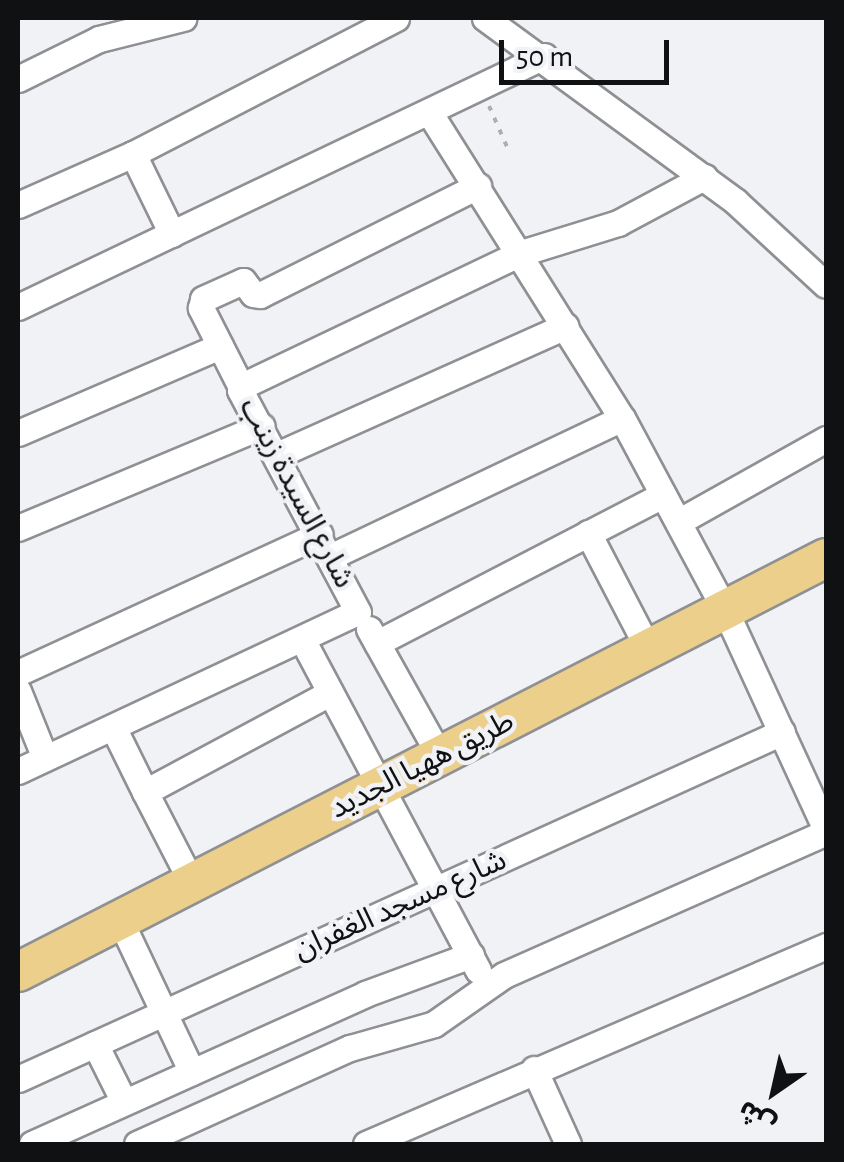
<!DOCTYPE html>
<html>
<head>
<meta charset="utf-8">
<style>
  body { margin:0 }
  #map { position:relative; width:844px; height:1162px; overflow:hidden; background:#f1f2f6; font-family:"Alegreya Sans","Noto Sans Arabic",sans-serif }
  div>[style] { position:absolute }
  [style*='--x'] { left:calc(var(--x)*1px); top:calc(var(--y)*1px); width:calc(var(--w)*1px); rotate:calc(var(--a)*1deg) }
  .path>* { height:4px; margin-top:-2px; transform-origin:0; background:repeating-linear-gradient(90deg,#adaeb1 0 5px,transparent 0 13px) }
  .roads { filter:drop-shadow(2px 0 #8f9093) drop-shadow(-2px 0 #8f9093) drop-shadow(0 2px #8f9093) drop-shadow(0 -2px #8f9093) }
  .street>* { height:25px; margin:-12.5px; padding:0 12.5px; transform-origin:12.5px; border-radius:12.5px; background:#fff }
  .primary>* { height:38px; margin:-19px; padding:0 19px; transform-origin:19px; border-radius:19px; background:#ebcf8b }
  span { translate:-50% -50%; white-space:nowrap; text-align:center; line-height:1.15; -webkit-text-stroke:9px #f1f2f6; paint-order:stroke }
  .street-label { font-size:30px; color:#101112 }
  .frame { position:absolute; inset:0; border:20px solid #101112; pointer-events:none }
  .north { position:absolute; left:724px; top:1042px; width:100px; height:100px; -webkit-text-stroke:8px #f1f2f6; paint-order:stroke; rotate:214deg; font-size:28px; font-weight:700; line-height:40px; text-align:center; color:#101112 }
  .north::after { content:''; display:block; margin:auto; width:35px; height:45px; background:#101112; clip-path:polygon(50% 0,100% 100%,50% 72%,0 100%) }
  .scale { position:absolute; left:499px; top:40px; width:170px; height:45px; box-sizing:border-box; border:5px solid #101112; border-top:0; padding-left:12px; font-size:30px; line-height:35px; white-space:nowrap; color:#101112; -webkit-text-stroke:8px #f1f2f6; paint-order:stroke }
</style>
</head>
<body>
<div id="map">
  <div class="path">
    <div style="--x:489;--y:106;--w:47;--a:66.2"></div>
  </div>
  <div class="roads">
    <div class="street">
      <div style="--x:485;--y:18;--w:311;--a:36.2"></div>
      <div style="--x:736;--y:202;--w:122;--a:42.7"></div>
      <div style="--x:18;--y:79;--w:90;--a:-26.3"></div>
      <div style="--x:99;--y:39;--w:87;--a:-14"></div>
      <div style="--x:429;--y:112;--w:362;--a:57.8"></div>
      <div style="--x:622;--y:418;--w:218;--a:61.8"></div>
      <div style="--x:725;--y:610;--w:242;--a:65.3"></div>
      <div style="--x:133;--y:154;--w:89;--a:64"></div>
      <div style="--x:18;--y:205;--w:126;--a:-23.9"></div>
      <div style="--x:133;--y:154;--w:296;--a:-27.3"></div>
      <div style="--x:18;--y:307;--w:583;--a:-25.51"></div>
      <div style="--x:241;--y:387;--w:89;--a:-116.9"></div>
      <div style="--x:201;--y:308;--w:9;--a:-77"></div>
      <div style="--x:203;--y:299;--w:44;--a:-24.2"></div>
      <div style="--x:243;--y:281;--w:16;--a:52"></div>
      <div style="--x:253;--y:294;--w:7;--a:8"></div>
      <div style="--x:260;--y:295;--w:244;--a:-26.6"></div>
      <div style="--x:18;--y:433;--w:220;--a:-23.3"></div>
      <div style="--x:277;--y:455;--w:316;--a:-24.1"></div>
      <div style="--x:678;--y:522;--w:170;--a:-29.3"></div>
      <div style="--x:18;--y:528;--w:264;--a:-22.7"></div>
      <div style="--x:588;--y:533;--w:132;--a:62.5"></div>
      <div style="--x:332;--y:556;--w:321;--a:-25.4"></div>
      <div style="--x:369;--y:629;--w:145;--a:60.8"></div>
      <div style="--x:302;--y:639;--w:375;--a:62"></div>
      <div style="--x:377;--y:643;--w:322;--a:-27.4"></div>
      <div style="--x:18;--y:673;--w:332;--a:-24.7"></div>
      <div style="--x:18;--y:691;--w:72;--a:68.1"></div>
      <div style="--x:113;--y:727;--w:72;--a:63.8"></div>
      <div style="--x:18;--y:771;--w:375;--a:-25.1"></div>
      <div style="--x:358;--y:612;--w:251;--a:-118"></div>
      <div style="--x:240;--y:390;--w:4;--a:-63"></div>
      <div style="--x:242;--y:386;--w:309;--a:-25.5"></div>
      <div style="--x:521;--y:253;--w:102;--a:-17.2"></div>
      <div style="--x:618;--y:223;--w:98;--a:-28.1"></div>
      <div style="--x:192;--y:883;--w:102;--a:-117.3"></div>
      <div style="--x:145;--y:792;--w:210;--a:-28.2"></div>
      <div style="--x:120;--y:920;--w:168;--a:64.7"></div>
      <div style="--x:95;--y:1044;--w:65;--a:63.4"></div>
      <div style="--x:534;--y:1069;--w:82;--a:65.6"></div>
      <div style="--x:18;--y:1079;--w:839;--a:-24.43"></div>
      <div style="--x:32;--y:1144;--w:365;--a:-24.2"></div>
      <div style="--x:365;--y:994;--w:113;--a:-20.2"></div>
      <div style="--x:137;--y:1144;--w:234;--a:-24.3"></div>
      <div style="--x:350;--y:1048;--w:87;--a:-15.9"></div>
      <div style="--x:434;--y:1024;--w:85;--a:-35"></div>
      <div style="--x:504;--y:975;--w:352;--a:-23.9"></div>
      <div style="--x:366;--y:1144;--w:501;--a:-23.29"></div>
    </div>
    <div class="primary">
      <div style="--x:18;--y:972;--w:908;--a:-27.13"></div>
    </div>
  </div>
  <div class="street-label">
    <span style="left:297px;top:493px;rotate:62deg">شارع السيدة زينب</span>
    <span style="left:422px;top:765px;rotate:-27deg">طريق ههيا الجديد</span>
    <span style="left:400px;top:905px;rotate:-24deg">شارع مسجد الغفران</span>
  </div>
  <div class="frame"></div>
  <div class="north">ش</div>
  <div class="scale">50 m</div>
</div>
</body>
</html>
